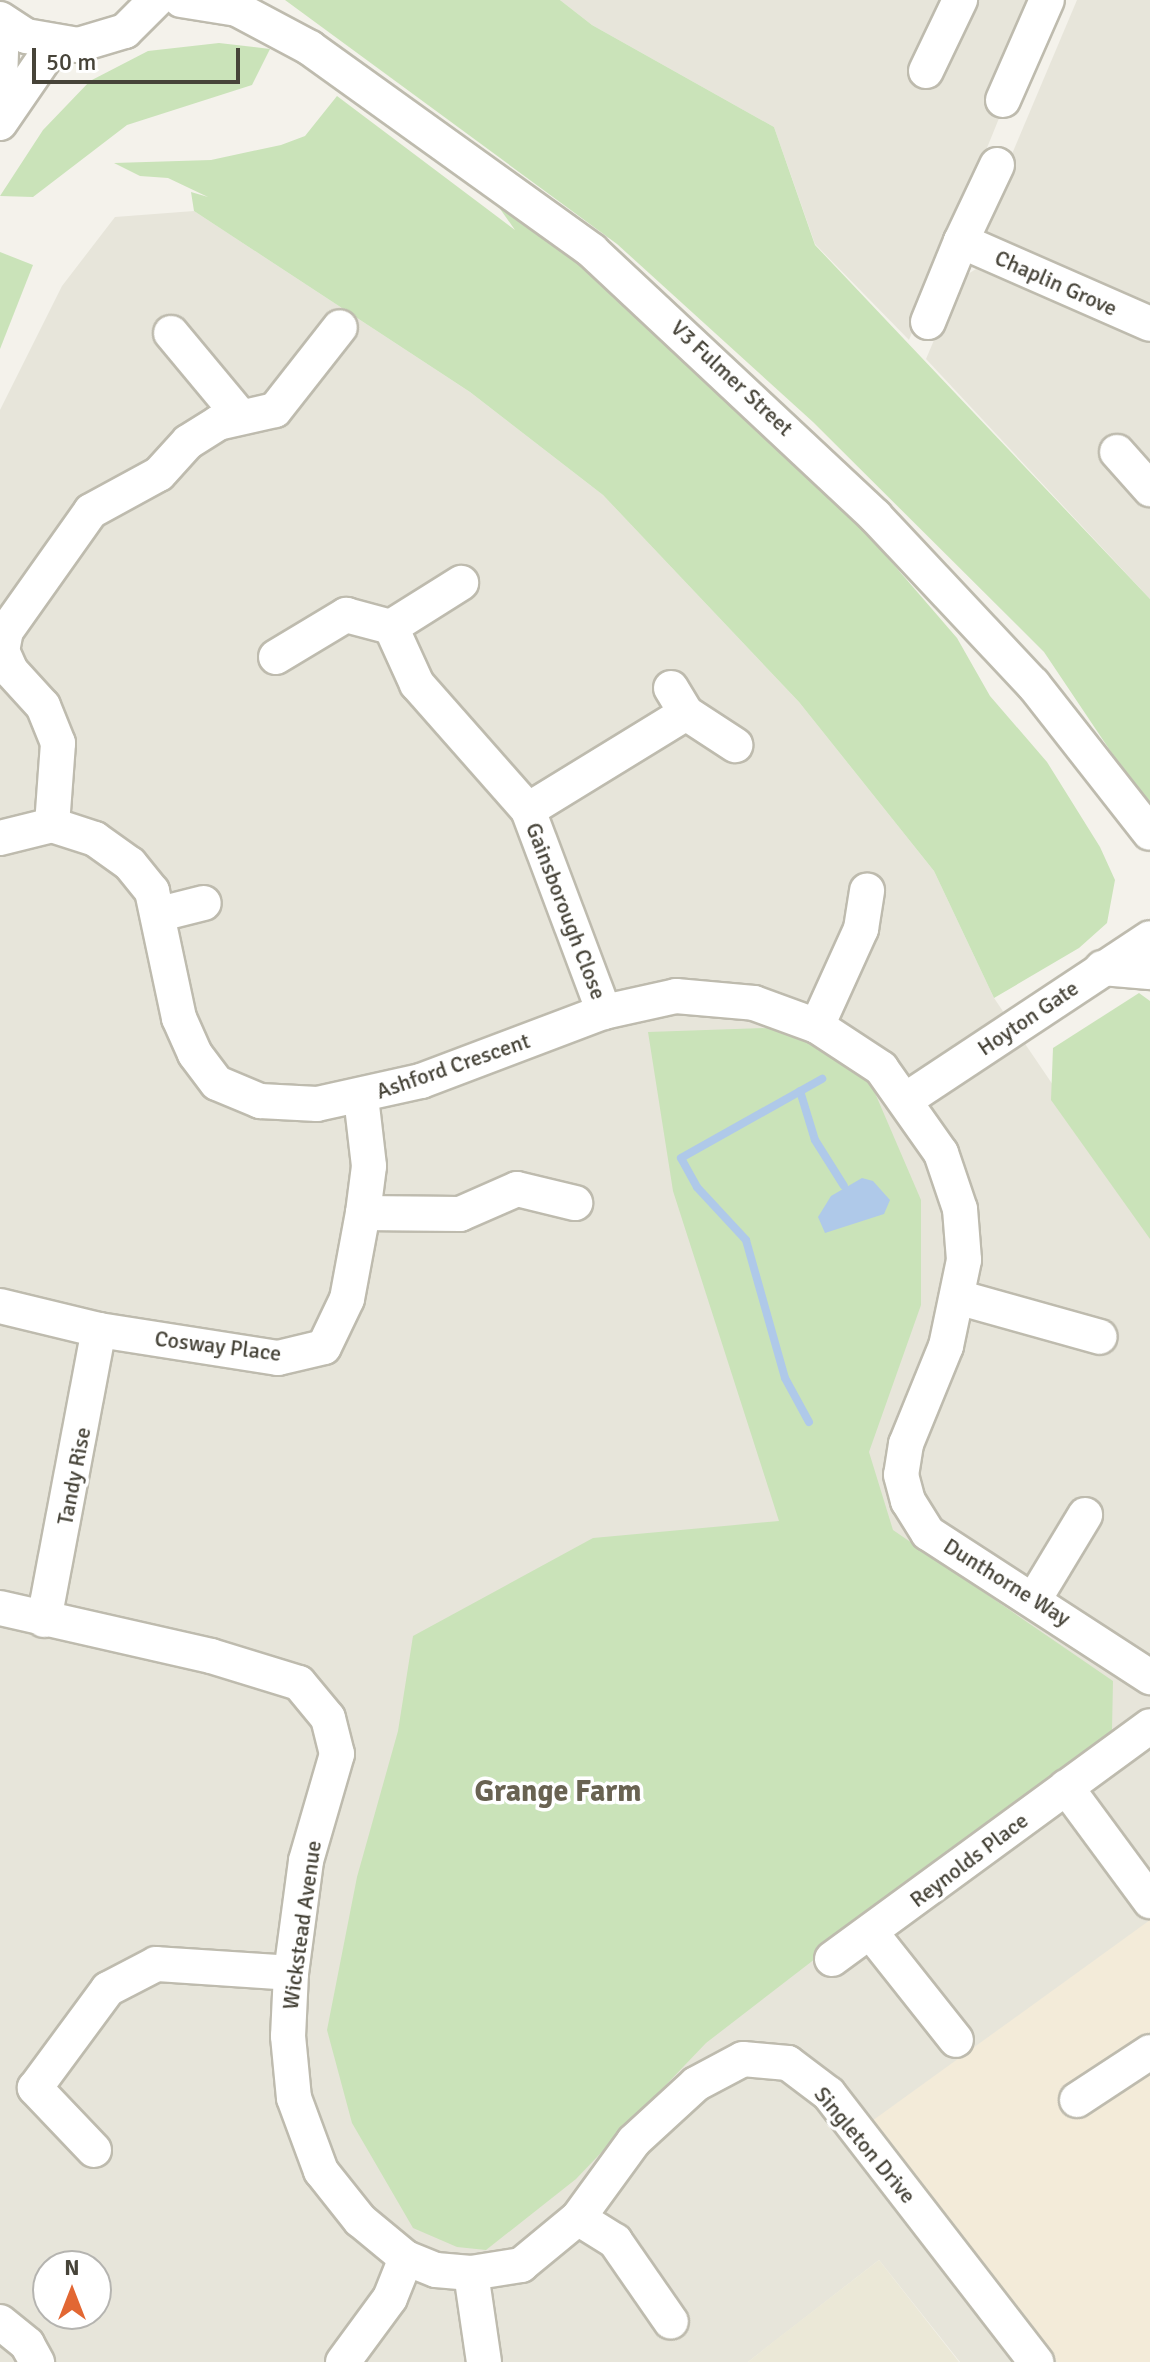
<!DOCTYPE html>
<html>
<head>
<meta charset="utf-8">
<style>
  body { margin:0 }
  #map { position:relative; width:1150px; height:2362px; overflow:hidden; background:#f4f2eb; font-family:Signika,sans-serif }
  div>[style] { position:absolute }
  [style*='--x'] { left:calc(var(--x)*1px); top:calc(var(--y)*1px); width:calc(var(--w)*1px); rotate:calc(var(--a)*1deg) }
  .residential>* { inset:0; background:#e7e5da }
  .commercial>* { inset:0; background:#f3ebd9 }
  .education>* { inset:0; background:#ebe8d7 }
  .green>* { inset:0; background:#cae3b9 }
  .water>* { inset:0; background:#afc9e9 }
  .stream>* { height:8px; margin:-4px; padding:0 4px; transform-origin:4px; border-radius:4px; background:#afc9e9 }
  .roads { filter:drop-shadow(2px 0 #bebbae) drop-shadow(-2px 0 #bebbae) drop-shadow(0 2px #bebbae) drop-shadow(0 -2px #bebbae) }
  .minor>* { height:34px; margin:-17px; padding:0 17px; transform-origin:17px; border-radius:17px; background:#fff }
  span { translate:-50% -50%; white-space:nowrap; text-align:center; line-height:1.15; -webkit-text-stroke:7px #fff; paint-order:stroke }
  .street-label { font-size:22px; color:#474439 }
  .district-label { font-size:30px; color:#696352; font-weight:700 }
  .north { position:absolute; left:32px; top:2250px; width:80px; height:80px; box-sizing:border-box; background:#fff; border:2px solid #b5b4b0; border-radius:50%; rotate:0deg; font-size:22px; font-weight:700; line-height:32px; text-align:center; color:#474439 }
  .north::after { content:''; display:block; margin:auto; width:28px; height:36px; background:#e26733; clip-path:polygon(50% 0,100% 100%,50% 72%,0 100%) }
  .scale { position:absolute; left:32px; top:48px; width:208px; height:36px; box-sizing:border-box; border:4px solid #474439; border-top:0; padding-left:10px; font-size:24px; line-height:28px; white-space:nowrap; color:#474439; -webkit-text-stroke:6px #fff; paint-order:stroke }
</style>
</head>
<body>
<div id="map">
  <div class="residential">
    <div style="clip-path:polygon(560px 0,1047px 0,909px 340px,815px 244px,774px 127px,592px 25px)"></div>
    <div style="clip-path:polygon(1077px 0,1150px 0,1150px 309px,977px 237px)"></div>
    <div style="clip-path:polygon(evenodd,194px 211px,470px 392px,603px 495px,799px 702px,934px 871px,994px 998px,1150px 1228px,1150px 2362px,960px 2362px,879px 2260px,748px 2362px,0 2362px,0 410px,62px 286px,115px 217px,194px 211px,48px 2266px,96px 2266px,96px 2314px,48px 2314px,48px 2266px)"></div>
    <div style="clip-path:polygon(976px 269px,1150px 340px,1150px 599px,926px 359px,960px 279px)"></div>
  </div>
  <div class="commercial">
    <div style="clip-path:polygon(1150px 1920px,1150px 2362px,1057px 2362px,872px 2121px)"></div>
  </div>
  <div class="education">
    <div style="clip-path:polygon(879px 2260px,959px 2362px,748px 2362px,773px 2342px)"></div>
  </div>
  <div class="green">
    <div style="clip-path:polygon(285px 0,560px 0,592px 25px,774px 127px,815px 245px,1150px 599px,1150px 810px,1044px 652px,813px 422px,617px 244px)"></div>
    <div style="clip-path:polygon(219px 43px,270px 49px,252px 85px,127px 125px,33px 197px,0 196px,43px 130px,90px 81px,148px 51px)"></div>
    <div style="clip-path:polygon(337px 96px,515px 230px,491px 196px,577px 258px,818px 477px,957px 638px,990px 696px,1047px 762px,1100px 847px,1115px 880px,1107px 923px,1079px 948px,994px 998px,934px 871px,799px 702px,603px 495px,470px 392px,194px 211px,191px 192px,208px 197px,168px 178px,140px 176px,114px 163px,211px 160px,281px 145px,305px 136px)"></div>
    <div style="clip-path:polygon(0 252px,33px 265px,0 349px)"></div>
    <div style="clip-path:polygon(1139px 993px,1150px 1001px,1150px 1239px,1051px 1100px,1053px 1048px)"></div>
    <div style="clip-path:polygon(796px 1027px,872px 1086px,921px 1200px,921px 1305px,869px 1452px,893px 1530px,1113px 1681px,1112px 1730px,706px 2043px,576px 2179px,486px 2250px,457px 2247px,413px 2228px,352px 2123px,327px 2030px,357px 1877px,398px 1731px,413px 1636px,593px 1538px,779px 1521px,673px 1191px,648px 1032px)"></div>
  </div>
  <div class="water">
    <div style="clip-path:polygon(862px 1178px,873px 1181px,890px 1200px,884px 1214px,825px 1233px,818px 1217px,831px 1196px)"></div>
  </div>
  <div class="stream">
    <div style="--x:800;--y:1091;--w:51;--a:73"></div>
    <div style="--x:815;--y:1140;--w:54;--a:57.8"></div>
    <div style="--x:809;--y:1422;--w:50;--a:-118.6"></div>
    <div style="--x:785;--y:1378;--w:143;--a:-105.8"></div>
    <div style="--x:746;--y:1240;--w:72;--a:-132.8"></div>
    <div style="--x:697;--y:1187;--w:33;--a:-119"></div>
    <div style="--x:681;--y:1158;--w:162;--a:-29.3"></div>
  </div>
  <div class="roads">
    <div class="minor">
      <div style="--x:181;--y:0;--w:57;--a:9.1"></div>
      <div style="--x:237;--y:9;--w:83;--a:28.1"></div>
      <div style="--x:310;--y:48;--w:347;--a:35.7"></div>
      <div style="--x:592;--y:251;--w:388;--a:43.1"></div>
      <div style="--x:875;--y:516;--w:231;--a:46.8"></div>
      <div style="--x:1033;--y:684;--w:189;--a:51.9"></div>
      <div style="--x:0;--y:19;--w:31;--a:33"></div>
      <div style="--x:26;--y:36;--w:53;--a:9.8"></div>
      <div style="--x:78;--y:45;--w:49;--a:-16.6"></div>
      <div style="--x:125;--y:31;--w:44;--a:-45"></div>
      <div style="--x:926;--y:71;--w:79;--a:-64.4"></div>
      <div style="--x:0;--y:82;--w:61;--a:-88.1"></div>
      <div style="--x:1003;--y:100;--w:109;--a:-66.3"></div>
      <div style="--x:0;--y:123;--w:96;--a:-55.6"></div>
      <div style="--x:997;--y:165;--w:84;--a:115.3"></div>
      <div style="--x:961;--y:241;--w:206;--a:23.7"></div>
      <div style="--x:928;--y:322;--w:87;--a:-67.8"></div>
      <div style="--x:171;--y:333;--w:109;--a:50.2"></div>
      <div style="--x:1117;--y:452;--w:50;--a:48.3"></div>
      <div style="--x:391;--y:627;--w:83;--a:-32.2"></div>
      <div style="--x:276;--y:657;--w:82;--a:-31"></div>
      <div style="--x:346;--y:615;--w:47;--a:14.9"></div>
      <div style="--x:391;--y:627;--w:63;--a:65.5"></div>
      <div style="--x:417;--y:684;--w:168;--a:48.6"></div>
      <div style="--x:528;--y:810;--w:216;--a:69.4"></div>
      <div style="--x:671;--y:688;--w:29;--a:59"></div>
      <div style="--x:686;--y:713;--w:59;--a:33.1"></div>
      <div style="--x:528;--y:810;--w:185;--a:-31.5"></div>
      <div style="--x:52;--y:825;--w:82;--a:-85.8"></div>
      <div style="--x:58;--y:743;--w:40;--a:-112"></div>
      <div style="--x:43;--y:706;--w:47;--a:-132.4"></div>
      <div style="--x:11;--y:671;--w:22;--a:-114"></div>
      <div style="--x:2;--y:651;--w:20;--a:-79"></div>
      <div style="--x:6;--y:631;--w:147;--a:-54.7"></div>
      <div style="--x:91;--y:511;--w:77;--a:-28.6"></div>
      <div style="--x:159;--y:474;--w:43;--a:-47.8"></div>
      <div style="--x:188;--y:442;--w:36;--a:-32"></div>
      <div style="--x:218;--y:423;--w:58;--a:-12.8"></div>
      <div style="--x:275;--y:410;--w:105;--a:-51.9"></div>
      <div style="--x:0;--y:838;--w:54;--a:-14"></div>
      <div style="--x:52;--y:825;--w:45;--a:18"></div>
      <div style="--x:95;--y:839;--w:43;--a:35.5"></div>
      <div style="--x:130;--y:864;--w:35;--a:51"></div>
      <div style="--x:152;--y:891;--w:130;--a:78"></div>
      <div style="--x:179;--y:1018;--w:39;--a:66"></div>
      <div style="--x:195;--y:1054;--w:36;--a:53"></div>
      <div style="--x:217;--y:1083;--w:47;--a:22.7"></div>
      <div style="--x:260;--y:1101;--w:57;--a:3"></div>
      <div style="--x:317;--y:1104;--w:107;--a:-12.5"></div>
      <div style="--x:421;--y:1081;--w:196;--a:-20.7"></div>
      <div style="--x:604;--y:1012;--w:74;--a:-12.5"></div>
      <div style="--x:676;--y:996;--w:78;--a:5.1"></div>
      <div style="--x:754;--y:1003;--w:67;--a:20.1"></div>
      <div style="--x:817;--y:1026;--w:77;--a:33.3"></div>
      <div style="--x:881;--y:1068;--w:104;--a:54.8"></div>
      <div style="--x:941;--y:1153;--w:59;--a:71.3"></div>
      <div style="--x:960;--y:1209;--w:51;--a:85.5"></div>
      <div style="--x:964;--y:1260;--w:88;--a:101.8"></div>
      <div style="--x:946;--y:1346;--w:106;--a:112.2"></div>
      <div style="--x:906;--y:1444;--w:31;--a:99"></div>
      <div style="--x:901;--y:1475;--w:27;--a:75"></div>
      <div style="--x:908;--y:1501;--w:38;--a:58"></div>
      <div style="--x:928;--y:1533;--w:265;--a:33"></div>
      <div style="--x:160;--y:914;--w:45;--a:-14"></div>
      <div style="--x:1102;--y:968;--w:48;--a:4.8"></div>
      <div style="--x:817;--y:1026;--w:107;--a:-65.6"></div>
      <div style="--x:861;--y:929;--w:39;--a:-81"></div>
      <div style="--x:907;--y:1099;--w:291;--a:-33.5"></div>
      <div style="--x:363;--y:1213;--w:97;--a:0.6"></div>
      <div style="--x:460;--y:1214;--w:62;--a:-23.7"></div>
      <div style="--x:517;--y:1189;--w:60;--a:13.6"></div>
      <div style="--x:957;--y:1297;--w:148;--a:15.6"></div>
      <div style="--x:0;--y:1306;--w:102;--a:13.6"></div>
      <div style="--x:99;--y:1330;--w:181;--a:8.9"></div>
      <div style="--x:278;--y:1358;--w:47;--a:-13.4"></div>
      <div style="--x:324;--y:1347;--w:53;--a:-64.4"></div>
      <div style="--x:347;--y:1299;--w:87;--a:-79.5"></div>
      <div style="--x:363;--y:1213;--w:47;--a:-82.7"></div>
      <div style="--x:369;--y:1166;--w:69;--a:-96.6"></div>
      <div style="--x:1035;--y:1598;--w:97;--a:-58.9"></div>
      <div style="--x:0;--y:1608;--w:216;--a:12.8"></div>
      <div style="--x:211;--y:1656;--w:92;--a:17.1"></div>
      <div style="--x:299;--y:1683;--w:45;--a:50.4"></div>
      <div style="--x:328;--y:1718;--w:37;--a:76"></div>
      <div style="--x:337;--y:1754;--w:111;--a:106.2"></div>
      <div style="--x:306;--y:1861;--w:113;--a:97.6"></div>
      <div style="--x:291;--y:1973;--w:63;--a:92.7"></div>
      <div style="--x:288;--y:2036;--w:62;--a:84.5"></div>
      <div style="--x:294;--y:2098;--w:78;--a:69.7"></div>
      <div style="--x:321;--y:2171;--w:63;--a:51.5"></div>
      <div style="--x:360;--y:2220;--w:60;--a:39.6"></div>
      <div style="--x:406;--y:2258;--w:32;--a:22"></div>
      <div style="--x:436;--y:2270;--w:35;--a:5"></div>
      <div style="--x:471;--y:2273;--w:51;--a:-9.1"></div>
      <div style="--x:521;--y:2265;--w:74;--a:-39.5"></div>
      <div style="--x:578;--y:2218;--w:95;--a:-54"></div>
      <div style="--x:634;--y:2141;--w:84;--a:-42.6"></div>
      <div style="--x:696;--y:2084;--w:53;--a:-28"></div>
      <div style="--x:743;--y:2059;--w:45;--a:5.1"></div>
      <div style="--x:788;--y:2063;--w:51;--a:37.1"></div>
      <div style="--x:829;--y:2094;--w:339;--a:52.3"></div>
      <div style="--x:44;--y:1620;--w:295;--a:-79.3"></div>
      <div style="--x:1066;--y:1787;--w:142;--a:53.6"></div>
      <div style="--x:872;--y:1934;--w:135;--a:51.6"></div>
      <div style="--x:832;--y:1959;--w:394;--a:-36.2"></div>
      <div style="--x:1077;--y:2100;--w:87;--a:-33.3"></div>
      <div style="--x:94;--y:2150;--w:86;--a:-133.6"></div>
      <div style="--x:35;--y:2088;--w:123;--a:-53.6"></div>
      <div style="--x:108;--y:1989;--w:54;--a:-27.5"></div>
      <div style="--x:156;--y:1964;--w:135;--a:3.8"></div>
      <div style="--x:578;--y:2218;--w:44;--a:31.9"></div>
      <div style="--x:615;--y:2241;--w:98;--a:55.3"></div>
      <div style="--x:471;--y:2273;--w:90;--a:81.7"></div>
      <div style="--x:0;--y:2322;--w:35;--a:39"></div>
      <div style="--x:27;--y:2344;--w:21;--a:61"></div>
      <div style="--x:343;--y:2362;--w:79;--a:-53.7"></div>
      <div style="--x:390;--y:2298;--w:43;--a:-68.2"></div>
    </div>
  </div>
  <div class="street-label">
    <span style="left:1056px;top:283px;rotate:24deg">Chaplin Grove</span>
    <span style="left:732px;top:378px;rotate:43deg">V3 Fulmer Street</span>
    <span style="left:566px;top:911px;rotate:69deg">Gainsborough Close</span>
    <span style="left:1028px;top:1018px;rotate:-34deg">Hoyton Gate</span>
    <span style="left:453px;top:1066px;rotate:-19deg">Ashford Crescent</span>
    <span style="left:218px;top:1346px;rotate:7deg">Cosway Place</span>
    <span style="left:74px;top:1476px;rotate:-79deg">Tandy Rise</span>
    <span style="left:1007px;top:1582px;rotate:32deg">Dunthorne Way</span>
    <span style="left:969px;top:1860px;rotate:-37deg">Reynolds Place</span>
    <span style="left:302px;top:1925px;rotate:-82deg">Wickstead Avenue</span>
    <span style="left:865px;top:2145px;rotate:50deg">Singleton Drive</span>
  </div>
  <div class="district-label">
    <span style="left:558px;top:1792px">Grange Farm</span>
  </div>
  <div class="north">N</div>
  <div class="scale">50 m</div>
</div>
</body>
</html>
